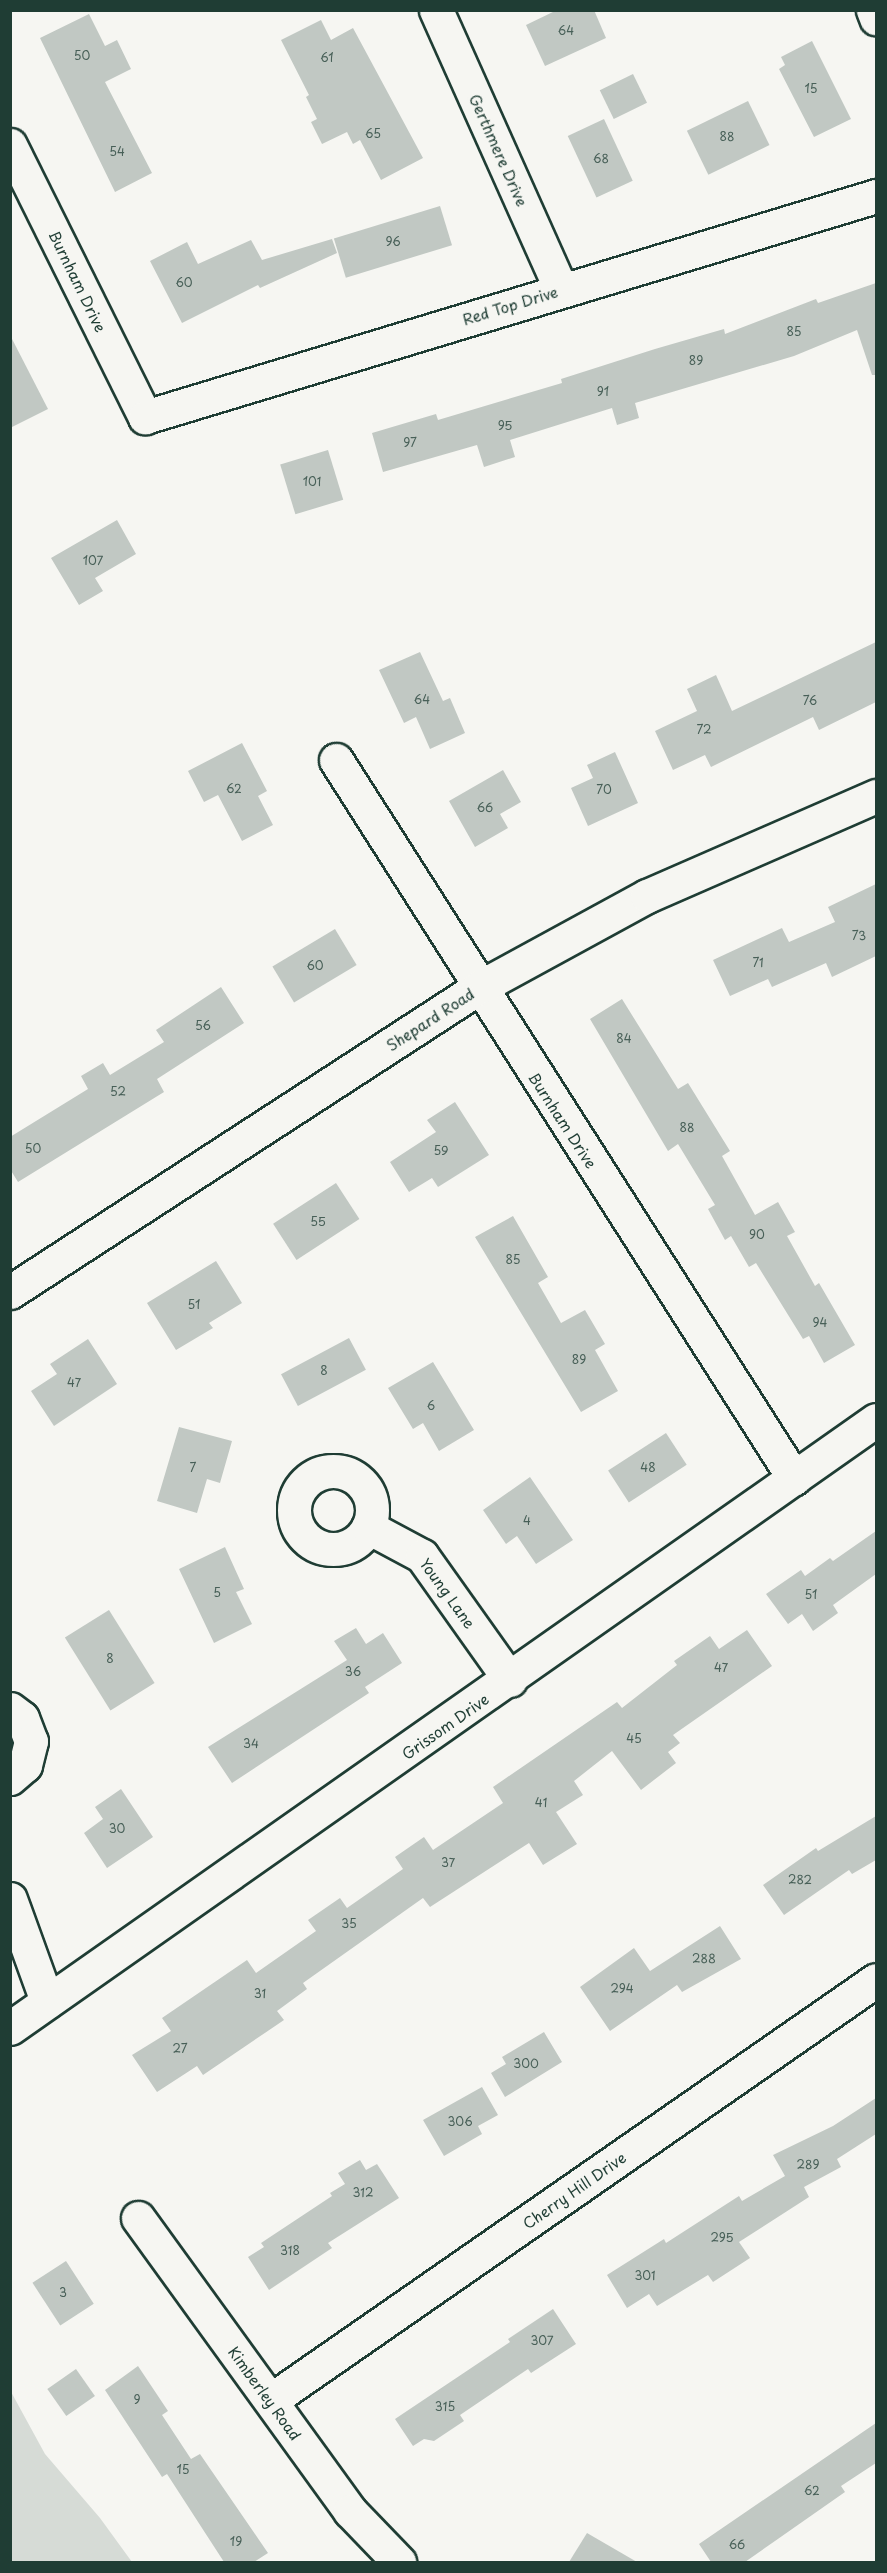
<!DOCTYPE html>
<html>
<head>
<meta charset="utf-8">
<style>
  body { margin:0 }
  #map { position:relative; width:887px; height:2573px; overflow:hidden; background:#f6f6f2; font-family:"Playpen Sans",sans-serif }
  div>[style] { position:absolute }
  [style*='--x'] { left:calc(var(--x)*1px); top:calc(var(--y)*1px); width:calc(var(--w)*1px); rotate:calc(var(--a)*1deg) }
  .green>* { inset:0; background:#d6dbd6 }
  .building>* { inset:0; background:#c1c8c3; transform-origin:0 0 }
  .roads { filter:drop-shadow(2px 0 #1f3d34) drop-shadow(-2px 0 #1f3d34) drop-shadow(0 2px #1f3d34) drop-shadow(0 -2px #1f3d34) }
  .street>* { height:33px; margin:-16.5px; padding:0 16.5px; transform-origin:16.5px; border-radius:16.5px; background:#f6f6f2 }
  .street>.ring { margin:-16.5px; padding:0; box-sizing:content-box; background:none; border:33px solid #f6f6f2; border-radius:50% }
  span { translate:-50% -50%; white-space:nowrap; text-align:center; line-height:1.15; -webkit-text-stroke:5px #f6f6f2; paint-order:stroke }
  .number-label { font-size:12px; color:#486058 }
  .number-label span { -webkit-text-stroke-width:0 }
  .street-label { font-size:15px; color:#1f3d34 }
  .frame { position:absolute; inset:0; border:12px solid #1f3d34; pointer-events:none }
</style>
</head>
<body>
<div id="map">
  <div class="green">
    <div style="clip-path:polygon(10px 2390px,45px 2454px,100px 2518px,132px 2562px,11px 2562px)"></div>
  </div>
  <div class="building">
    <div style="clip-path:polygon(557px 10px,594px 10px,606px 38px,545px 66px,526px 25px)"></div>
    <div style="clip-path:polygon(89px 14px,105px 46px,117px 40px,131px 69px,105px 82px,152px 173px,115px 192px,40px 38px)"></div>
    <div style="clip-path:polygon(321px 20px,331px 40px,353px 28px,423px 158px,381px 180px,360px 140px,353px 144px,347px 132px,322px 144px,311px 122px,317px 119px,306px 97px,309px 95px,281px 40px)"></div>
    <div style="clip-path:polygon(812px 41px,851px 119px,814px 137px,779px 69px,785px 65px,781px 57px)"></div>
    <div style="left:633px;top:74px;width:32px;height:37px;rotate:64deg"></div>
    <div style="left:748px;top:101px;width:49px;height:68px;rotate:64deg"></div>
    <div style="left:604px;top:119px;width:68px;height:40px;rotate:65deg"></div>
    <div style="left:440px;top:206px;width:41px;height:111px;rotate:73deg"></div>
    <div style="clip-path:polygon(332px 239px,337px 253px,260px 288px,258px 285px,182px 323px,150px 261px,187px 242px,198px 264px,251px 240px,262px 260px)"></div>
    <div style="clip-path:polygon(876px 283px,876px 375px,872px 375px,857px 330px,794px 356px,635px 403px,639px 418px,617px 425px,612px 408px,510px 440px,515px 457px,484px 467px,477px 445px,383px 472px,372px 433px,436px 414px,438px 420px,562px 383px,561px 379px,655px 349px,724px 329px,725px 334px,816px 299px,818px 303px)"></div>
    <div style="clip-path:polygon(10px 335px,48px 409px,10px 428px)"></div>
    <div style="left:328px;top:450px;width:52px;height:50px;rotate:73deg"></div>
    <div style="clip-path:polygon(117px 520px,136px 554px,95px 578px,103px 591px,79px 605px,51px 558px)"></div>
    <div style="clip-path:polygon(876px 642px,876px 702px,819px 730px,813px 717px,711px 767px,705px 755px,673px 770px,655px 731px,697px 711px,687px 689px,716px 675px,732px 711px)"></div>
    <div style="clip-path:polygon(420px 652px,443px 701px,450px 698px,465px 733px,430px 749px,416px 717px,404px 723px,379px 670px)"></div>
    <div style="clip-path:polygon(242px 743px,267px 791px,258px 796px,273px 825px,242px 841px,218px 795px,204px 802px,188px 771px)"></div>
    <div style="clip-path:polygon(615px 752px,638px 803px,588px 826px,571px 788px,593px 778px,587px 765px)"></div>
    <div style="clip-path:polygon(503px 770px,521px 802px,500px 814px,508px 828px,475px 847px,449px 801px)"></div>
    <div style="clip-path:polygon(876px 884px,876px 956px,832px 977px,826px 963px,772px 987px,768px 979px,730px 996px,713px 960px,782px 928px,789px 942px,835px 922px,828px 907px)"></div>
    <div style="left:335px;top:929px;width:42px;height:73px;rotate:59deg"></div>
    <div style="clip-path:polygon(221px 987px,244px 1023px,157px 1079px,164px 1092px,18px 1182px,10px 1169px,10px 1137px,88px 1089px,81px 1076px,103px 1063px,110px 1075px,164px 1042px,156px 1030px)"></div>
    <div style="clip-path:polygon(622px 999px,678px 1089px,688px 1083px,730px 1151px,722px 1156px,755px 1215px,778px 1202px,795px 1232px,787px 1236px,815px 1286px,819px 1283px,855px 1345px,824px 1363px,809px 1336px,803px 1339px,756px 1263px,749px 1267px,731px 1236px,725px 1240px,708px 1209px,715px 1205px,678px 1144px,668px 1151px,590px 1019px)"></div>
    <div style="clip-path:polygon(455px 1102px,489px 1155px,438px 1187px,432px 1178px,409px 1192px,390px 1162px,436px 1132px,427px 1120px)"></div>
    <div style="left:336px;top:1183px;width:43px;height:75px;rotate:57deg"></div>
    <div style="clip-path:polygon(513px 1216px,548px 1277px,538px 1283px,561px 1323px,585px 1310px,605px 1344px,595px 1350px,618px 1391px,581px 1412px,475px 1237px)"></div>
    <div style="clip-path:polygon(216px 1261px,242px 1303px,209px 1323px,213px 1328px,176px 1350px,147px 1303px)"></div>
    <div style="left:349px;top:1338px;width:36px;height:77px;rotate:62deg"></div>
    <div style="clip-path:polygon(88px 1339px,117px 1384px,54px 1426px,31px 1391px,57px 1374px,50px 1364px)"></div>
    <div style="clip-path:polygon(433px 1362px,474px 1430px,439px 1451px,423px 1423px,413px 1429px,388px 1388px)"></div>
    <div style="clip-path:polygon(179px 1427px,232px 1441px,220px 1483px,207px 1479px,197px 1513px,157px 1501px)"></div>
    <div style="left:666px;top:1433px;width:38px;height:69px;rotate:57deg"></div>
    <div style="clip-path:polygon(530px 1477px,573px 1540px,536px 1564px,517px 1536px,506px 1544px,483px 1510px)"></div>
    <div style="clip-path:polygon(876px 1531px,876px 1574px,833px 1605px,838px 1613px,813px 1631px,802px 1614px,788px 1624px,766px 1594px,801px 1570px,805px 1576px,830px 1558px,833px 1561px)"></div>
    <div style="clip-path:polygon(225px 1547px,244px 1589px,236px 1592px,252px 1624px,214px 1643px,179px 1569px)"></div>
    <div style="left:109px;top:1610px;width:86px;height:52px;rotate:58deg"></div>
    <div style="clip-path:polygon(356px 1628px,366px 1644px,383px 1633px,402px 1663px,365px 1687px,369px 1693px,232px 1783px,208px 1747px,347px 1660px,334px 1641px)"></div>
    <div style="clip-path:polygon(747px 1630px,772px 1666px,673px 1735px,680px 1743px,668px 1752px,676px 1763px,641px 1790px,612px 1751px,574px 1781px,583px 1795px,556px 1812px,577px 1844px,543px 1865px,529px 1843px,430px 1907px,423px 1898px,303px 1983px,307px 1989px,277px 2011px,284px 2020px,203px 2075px,197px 2066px,157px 2092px,132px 2055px,171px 2031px,162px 2018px,247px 1960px,256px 1973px,316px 1931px,308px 1920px,340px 1898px,347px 1908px,403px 1869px,395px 1857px,424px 1837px,433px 1850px,503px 1803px,493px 1787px,617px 1702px,622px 1708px,677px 1665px,674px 1661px,710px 1636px,719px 1649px)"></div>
    <div style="clip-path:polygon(121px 1789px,153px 1837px,107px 1868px,84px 1833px,103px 1819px,95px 1807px)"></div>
    <div style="clip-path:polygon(876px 1816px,876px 1860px,852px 1874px,849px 1870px,784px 1915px,763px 1885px,816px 1848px,818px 1851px)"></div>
    <div style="clip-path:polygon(720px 1926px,741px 1959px,682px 1992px,677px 1985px,610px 2031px,580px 1987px,634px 1948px,650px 1971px)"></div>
    <div style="clip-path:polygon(544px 2032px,562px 2062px,505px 2097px,491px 2073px,506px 2064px,502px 2057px)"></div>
    <div style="clip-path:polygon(482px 2087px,498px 2115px,478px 2126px,482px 2134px,444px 2156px,423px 2120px)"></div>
    <div style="clip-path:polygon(876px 2098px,876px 2134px,837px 2159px,841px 2167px,804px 2187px,809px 2197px,739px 2242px,750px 2258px,713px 2282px,708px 2275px,657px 2306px,649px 2294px,627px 2308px,607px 2275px,664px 2239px,666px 2243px,739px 2196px,742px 2201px,785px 2176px,773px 2155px,833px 2126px)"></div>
    <div style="clip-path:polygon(360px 2160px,366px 2170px,377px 2164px,399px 2198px,328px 2243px,332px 2248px,269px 2290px,248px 2257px,264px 2247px,261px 2243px,332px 2196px,330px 2193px,345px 2184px,338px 2173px)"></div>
    <div style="left:66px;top:2261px;width:51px;height:40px;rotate:57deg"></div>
    <div style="clip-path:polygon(553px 2309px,576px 2344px,531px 2373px,528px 2369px,460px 2415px,464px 2421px,434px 2441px,424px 2439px,413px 2446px,395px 2419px,510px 2342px,508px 2339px)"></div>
    <div style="clip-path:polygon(138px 2366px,168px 2411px,162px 2415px,191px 2459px,200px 2454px,268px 2553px,254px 2562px,224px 2562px,167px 2474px,162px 2477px,105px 2390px)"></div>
    <div style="left:76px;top:2369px;width:33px;height:35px;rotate:55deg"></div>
    <div style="clip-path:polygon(876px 2423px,876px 2463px,841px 2486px,845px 2492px,745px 2562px,711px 2562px,699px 2544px)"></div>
    <div style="clip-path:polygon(587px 2533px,637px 2562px,569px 2562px)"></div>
  </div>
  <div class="roads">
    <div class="street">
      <div style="--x:436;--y:10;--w:306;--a:65.9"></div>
      <div style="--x:873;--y:10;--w:9;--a:69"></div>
      <div style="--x:10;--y:145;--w:304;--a:63.6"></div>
      <div style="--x:145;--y:417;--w:764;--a:-16.82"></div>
      <div style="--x:336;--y:760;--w:852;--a:57.47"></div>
      <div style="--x:10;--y:1292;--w:558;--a:-33.01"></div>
      <div style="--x:478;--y:988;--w:192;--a:-28.6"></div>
      <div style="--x:647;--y:896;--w:250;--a:-23.6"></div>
      <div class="ring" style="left:294px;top:1471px;width:45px;height:45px"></div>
      <div style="--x:368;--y:1527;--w:61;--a:28.2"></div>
      <div style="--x:422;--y:1556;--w:152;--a:54.6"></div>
      <div style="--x:10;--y:1709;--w:15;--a:37"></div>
      <div style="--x:22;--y:1718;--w:25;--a:69"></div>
      <div style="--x:31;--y:1741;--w:25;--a:104"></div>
      <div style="--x:25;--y:1765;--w:20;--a:139"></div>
      <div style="--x:10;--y:1899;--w:109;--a:70.1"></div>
      <div style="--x:10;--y:2028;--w:1058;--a:-35.07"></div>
      <div style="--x:138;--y:2218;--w:362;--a:54.1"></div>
      <div style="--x:350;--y:2511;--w:71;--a:46.1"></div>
      <div style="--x:271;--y:2400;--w:736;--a:-34.77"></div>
    </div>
  </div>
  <div class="number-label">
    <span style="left:566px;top:31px">64</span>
    <span style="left:82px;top:56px">50</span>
    <span style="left:327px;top:58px">61</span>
    <span style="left:811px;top:89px">15</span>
    <span style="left:373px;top:134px">65</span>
    <span style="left:727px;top:137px">88</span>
    <span style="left:117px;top:152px">54</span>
    <span style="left:601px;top:159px">68</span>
    <span style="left:393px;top:242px">96</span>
    <span style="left:184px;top:283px">60</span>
    <span style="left:794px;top:332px">85</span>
    <span style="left:696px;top:361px">89</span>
    <span style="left:603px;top:392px">91</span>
    <span style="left:505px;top:426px">95</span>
    <span style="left:410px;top:443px">97</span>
    <span style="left:312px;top:482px">101</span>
    <span style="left:93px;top:561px">107</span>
    <span style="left:422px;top:700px">64</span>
    <span style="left:810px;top:701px">76</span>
    <span style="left:704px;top:730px">72</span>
    <span style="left:234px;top:789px">62</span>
    <span style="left:604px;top:790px">70</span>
    <span style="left:485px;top:808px">66</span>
    <span style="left:859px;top:936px">73</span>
    <span style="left:758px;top:963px">71</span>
    <span style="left:315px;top:966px">60</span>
    <span style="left:203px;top:1026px">56</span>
    <span style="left:624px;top:1039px">84</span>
    <span style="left:118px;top:1092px">52</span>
    <span style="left:687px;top:1128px">88</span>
    <span style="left:33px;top:1149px">50</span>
    <span style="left:441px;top:1151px">59</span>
    <span style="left:318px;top:1222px">55</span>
    <span style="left:757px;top:1235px">90</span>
    <span style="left:513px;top:1260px">85</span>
    <span style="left:194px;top:1305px">51</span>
    <span style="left:820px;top:1323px">94</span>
    <span style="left:579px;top:1360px">89</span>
    <span style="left:324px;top:1371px">8</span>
    <span style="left:74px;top:1383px">47</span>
    <span style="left:431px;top:1406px">6</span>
    <span style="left:193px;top:1468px">7</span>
    <span style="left:648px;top:1468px">48</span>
    <span style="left:527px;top:1521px">4</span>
    <span style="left:217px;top:1593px">5</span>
    <span style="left:811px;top:1595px">51</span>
    <span style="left:110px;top:1659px">8</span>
    <span style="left:721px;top:1668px">47</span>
    <span style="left:353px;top:1672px">36</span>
    <span style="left:634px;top:1739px">45</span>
    <span style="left:251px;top:1744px">34</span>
    <span style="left:541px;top:1803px">41</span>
    <span style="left:117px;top:1829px">30</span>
    <span style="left:448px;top:1863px">37</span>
    <span style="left:800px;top:1880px">282</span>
    <span style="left:349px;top:1924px">35</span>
    <span style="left:704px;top:1959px">288</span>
    <span style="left:622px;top:1989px">294</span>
    <span style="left:260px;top:1994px">31</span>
    <span style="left:180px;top:2049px">27</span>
    <span style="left:526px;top:2064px">300</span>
    <span style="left:460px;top:2122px">306</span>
    <span style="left:808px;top:2165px">289</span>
    <span style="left:363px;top:2193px">312</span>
    <span style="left:722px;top:2238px">295</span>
    <span style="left:290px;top:2251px">318</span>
    <span style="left:645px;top:2276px">301</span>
    <span style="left:63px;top:2293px">3</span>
    <span style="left:542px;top:2341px">307</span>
    <span style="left:137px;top:2400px">9</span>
    <span style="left:445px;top:2407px">315</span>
    <span style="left:183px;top:2470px">15</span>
    <span style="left:812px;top:2491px">62</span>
    <span style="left:236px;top:2542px">19</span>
    <span style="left:737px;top:2545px">66</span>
  </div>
  <div class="street-label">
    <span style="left:499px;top:150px;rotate:66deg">Gerthmere Drive</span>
    <span style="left:78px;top:281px;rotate:64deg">Burnham Drive</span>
    <span style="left:510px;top:305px;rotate:-17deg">Red Top Drive</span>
    <span style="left:430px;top:1019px;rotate:-33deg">Shepard Road</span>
    <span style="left:563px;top:1120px;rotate:57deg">Burnham Drive</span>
    <span style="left:448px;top:1593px;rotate:54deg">Young Lane</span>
    <span style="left:445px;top:1726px;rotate:-35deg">Grissom Drive</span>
    <span style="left:574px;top:2190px;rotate:-35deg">Cherry Hill Drive</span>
    <span style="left:265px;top:2393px;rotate:54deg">Kimberley Road</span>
  </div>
  <div class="frame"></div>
</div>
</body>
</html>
